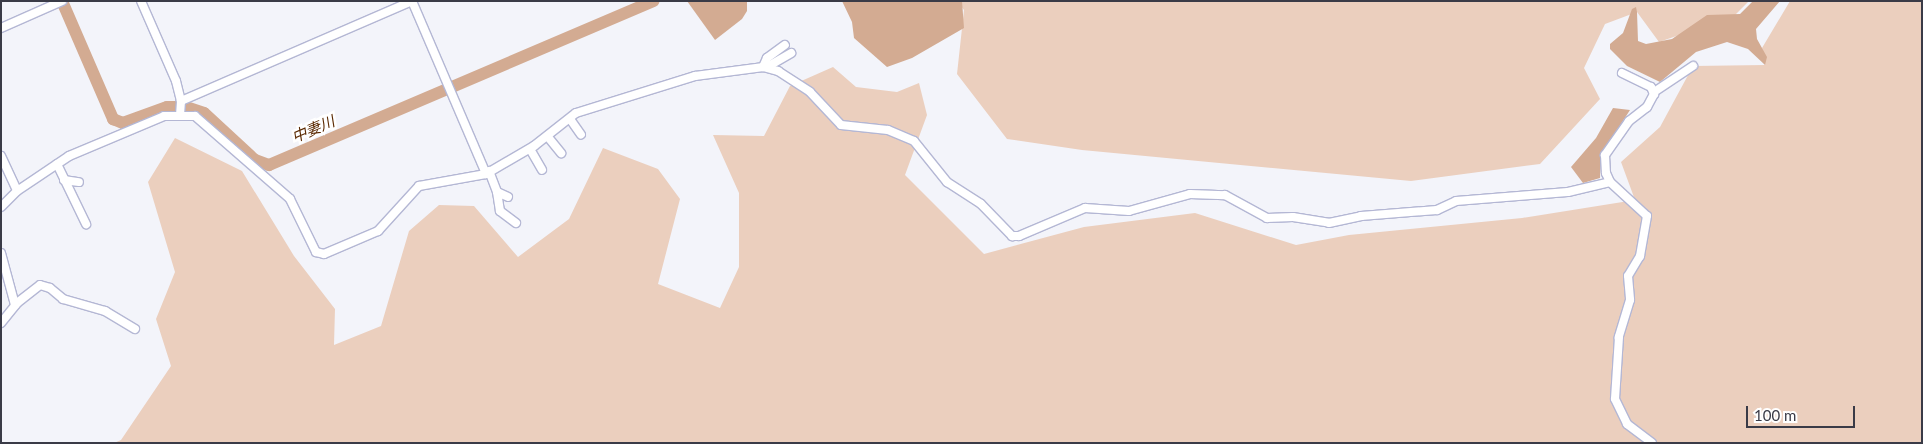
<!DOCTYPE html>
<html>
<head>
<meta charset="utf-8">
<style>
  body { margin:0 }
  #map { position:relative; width:1923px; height:444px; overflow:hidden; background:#f3f4fa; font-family:Lato,"Noto Sans JP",sans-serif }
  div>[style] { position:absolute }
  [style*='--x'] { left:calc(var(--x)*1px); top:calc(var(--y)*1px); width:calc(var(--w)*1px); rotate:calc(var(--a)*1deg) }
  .green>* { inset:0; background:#ebcfbe }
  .water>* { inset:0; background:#d3ab92 }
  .river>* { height:12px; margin:-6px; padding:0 6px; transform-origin:6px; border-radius:6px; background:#d3ab92 }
  .roads { filter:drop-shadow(1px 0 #b4b7d4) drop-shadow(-1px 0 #b4b7d4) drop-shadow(0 1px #b4b7d4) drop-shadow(0 -1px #b4b7d4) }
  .minor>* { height:8px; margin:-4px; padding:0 4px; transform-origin:4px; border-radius:4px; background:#fff }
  span { translate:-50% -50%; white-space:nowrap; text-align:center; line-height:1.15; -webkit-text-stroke:5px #fff; paint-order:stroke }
  .water-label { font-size:15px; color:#5a2800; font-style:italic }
  .frame { position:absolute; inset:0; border:2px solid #3a3b47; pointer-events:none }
  .scale { position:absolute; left:1746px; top:406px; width:109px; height:22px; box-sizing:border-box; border:2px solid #3a3b47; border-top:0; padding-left:6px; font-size:15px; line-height:18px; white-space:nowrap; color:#3a3b47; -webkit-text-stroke:4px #fff; paint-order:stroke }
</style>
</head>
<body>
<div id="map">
  <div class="green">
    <div style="clip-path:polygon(957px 1px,1749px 1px,1734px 16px,1659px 42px,1637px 12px,1605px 24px,1584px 68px,1600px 99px,1540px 164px,1411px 181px,1082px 150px,1007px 139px,957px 74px,964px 10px)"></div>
    <div style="clip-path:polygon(1790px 1px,1922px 1px,1922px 443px,114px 443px,121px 440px,171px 366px,156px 319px,175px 272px,148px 182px,175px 138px,242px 171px,294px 256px,335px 309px,334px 345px,381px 326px,409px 231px,439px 205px,474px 206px,518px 257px,569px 219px,603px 148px,658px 169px,680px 199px,658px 284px,720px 308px,739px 267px,739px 193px,713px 135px,764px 136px,790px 86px,833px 67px,856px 87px,897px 92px,919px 83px,927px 115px,905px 175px,984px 254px,1084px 227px,1195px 213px,1296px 245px,1349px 235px,1522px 218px,1635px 200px,1621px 162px,1660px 127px,1693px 66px,1765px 65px,1762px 48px)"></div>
  </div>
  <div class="water">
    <div style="clip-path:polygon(687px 1px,747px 1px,747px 11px,742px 19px,715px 40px)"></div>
    <div style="clip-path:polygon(842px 1px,962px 1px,964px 28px,912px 58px,887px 67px,854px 38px,852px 22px)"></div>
    <div style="clip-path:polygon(1753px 1px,1780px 1px,1756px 29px,1757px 39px,1767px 57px,1765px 65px,1748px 49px,1727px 42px,1696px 52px,1660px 82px,1627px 66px,1610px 49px,1610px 44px,1623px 33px,1632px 9px,1636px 7px,1637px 12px,1638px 41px,1646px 44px,1672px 39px,1707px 15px,1740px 14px)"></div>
    <div style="clip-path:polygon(1613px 108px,1630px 110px,1601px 155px,1600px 178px,1583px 183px,1571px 167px,1596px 138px)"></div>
  </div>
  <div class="river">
    <div style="--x:62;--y:1;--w:129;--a:66.6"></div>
    <div style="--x:113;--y:119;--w:11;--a:22"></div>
    <div style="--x:123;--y:123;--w:47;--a:-20"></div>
    <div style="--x:167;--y:107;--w:19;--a:0"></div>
    <div style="--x:186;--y:107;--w:19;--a:18"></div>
    <div style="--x:204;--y:113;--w:69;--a:42.7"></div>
    <div style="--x:255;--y:160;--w:15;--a:20"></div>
    <div style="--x:269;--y:165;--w:418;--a:-23.1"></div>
  </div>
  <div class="roads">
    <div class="minor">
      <div style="--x:141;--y:1;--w:87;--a:66.4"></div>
      <div style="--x:176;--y:81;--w:21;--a:76"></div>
      <div style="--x:181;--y:101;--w:13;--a:94"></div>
      <div style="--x:412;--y:1;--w:188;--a:66.8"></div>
      <div style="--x:1;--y:28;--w:67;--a:-23.9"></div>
      <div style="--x:763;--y:67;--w:10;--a:-66"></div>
      <div style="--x:767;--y:58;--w:22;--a:-36"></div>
      <div style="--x:767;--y:67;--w:28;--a:-30"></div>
      <div style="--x:1622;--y:73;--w:32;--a:26"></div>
      <div style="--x:1651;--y:87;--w:8;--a:67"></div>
      <div style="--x:1654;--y:94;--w:15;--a:118"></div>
      <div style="--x:1647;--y:107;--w:23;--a:142"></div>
      <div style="--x:1629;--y:121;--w:42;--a:125.2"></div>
      <div style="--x:1605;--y:155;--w:18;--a:87"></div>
      <div style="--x:1606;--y:173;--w:10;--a:66"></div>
      <div style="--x:1610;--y:182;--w:50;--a:42.6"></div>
      <div style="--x:1647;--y:216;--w:41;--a:99.9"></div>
      <div style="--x:1640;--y:256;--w:23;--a:121"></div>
      <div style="--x:1628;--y:276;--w:24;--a:85"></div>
      <div style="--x:1630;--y:300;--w:39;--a:107"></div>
      <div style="--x:1619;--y:337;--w:62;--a:93.7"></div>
      <div style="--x:1615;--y:399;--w:28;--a:64"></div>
      <div style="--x:1627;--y:424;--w:31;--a:37"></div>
      <div style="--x:1654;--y:92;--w:47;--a:-33.7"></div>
      <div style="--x:181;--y:101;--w:252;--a:-23.4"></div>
      <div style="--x:570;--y:119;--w:19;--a:55"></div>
      <div style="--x:548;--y:137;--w:21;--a:51"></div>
      <div style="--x:530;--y:149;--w:24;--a:60"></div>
      <div style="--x:1;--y:156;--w:38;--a:65"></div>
      <div style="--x:57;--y:164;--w:67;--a:64.2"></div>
      <div style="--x:489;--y:171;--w:22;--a:69"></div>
      <div style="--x:497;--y:192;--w:12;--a:24"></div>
      <div style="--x:64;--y:180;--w:15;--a:8"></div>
      <div style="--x:497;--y:192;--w:19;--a:81"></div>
      <div style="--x:500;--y:211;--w:20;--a:37"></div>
      <div style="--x:1;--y:207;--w:23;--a:-45"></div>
      <div style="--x:17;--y:191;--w:63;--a:-33.9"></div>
      <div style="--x:69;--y:156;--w:103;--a:-22.8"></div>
      <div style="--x:164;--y:116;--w:31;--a:0"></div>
      <div style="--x:195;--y:116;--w:126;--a:41.1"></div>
      <div style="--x:290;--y:199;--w:59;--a:63.9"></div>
      <div style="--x:316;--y:252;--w:8;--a:14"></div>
      <div style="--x:324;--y:254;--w:59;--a:-23.1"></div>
      <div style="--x:378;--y:231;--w:61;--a:-47.7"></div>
      <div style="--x:419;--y:186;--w:68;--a:-10.2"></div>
      <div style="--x:486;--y:174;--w:56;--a:-30.3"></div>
      <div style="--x:534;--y:146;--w:53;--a:-38.2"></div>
      <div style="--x:576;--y:113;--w:125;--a:-17.3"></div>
      <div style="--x:695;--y:76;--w:69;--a:-7.5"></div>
      <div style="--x:763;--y:67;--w:16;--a:15"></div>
      <div style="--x:778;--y:71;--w:38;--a:33"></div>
      <div style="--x:810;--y:92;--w:45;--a:46.8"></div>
      <div style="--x:841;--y:125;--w:47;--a:6.1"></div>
      <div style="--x:888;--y:130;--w:28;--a:23"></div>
      <div style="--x:914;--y:141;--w:53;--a:51.2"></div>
      <div style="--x:947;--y:182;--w:40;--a:32.9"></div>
      <div style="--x:981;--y:204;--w:45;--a:45.9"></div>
      <div style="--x:1012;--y:236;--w:7;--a:0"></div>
      <div style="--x:1019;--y:236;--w:72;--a:-23"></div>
      <div style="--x:1085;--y:208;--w:44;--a:3.9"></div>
      <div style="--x:1129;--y:211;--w:63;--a:-15.6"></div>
      <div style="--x:1190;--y:194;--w:35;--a:2"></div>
      <div style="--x:1225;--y:195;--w:48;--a:28.7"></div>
      <div style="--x:1267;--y:218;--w:26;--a:-2"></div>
      <div style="--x:1293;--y:217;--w:36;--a:9"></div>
      <div style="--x:1329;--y:223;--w:33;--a:-12"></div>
      <div style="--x:1361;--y:216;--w:76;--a:-4.5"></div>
      <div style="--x:1437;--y:210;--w:21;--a:-25"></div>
      <div style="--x:1456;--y:201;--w:112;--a:-4.6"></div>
      <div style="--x:1568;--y:192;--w:43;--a:-13.4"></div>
      <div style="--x:1;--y:253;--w:54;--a:74.9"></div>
      <div style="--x:1;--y:323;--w:26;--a:-51"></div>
      <div style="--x:17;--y:303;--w:29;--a:-38"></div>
      <div style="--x:40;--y:285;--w:10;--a:17"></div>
      <div style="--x:50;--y:288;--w:17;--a:40"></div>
      <div style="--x:63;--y:299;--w:44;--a:15.9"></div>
      <div style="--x:105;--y:311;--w:35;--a:31"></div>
    </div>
  </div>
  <div class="water-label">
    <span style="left:313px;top:129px;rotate:-23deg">中妻川</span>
  </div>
  <div class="frame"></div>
  <div class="scale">100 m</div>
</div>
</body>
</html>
